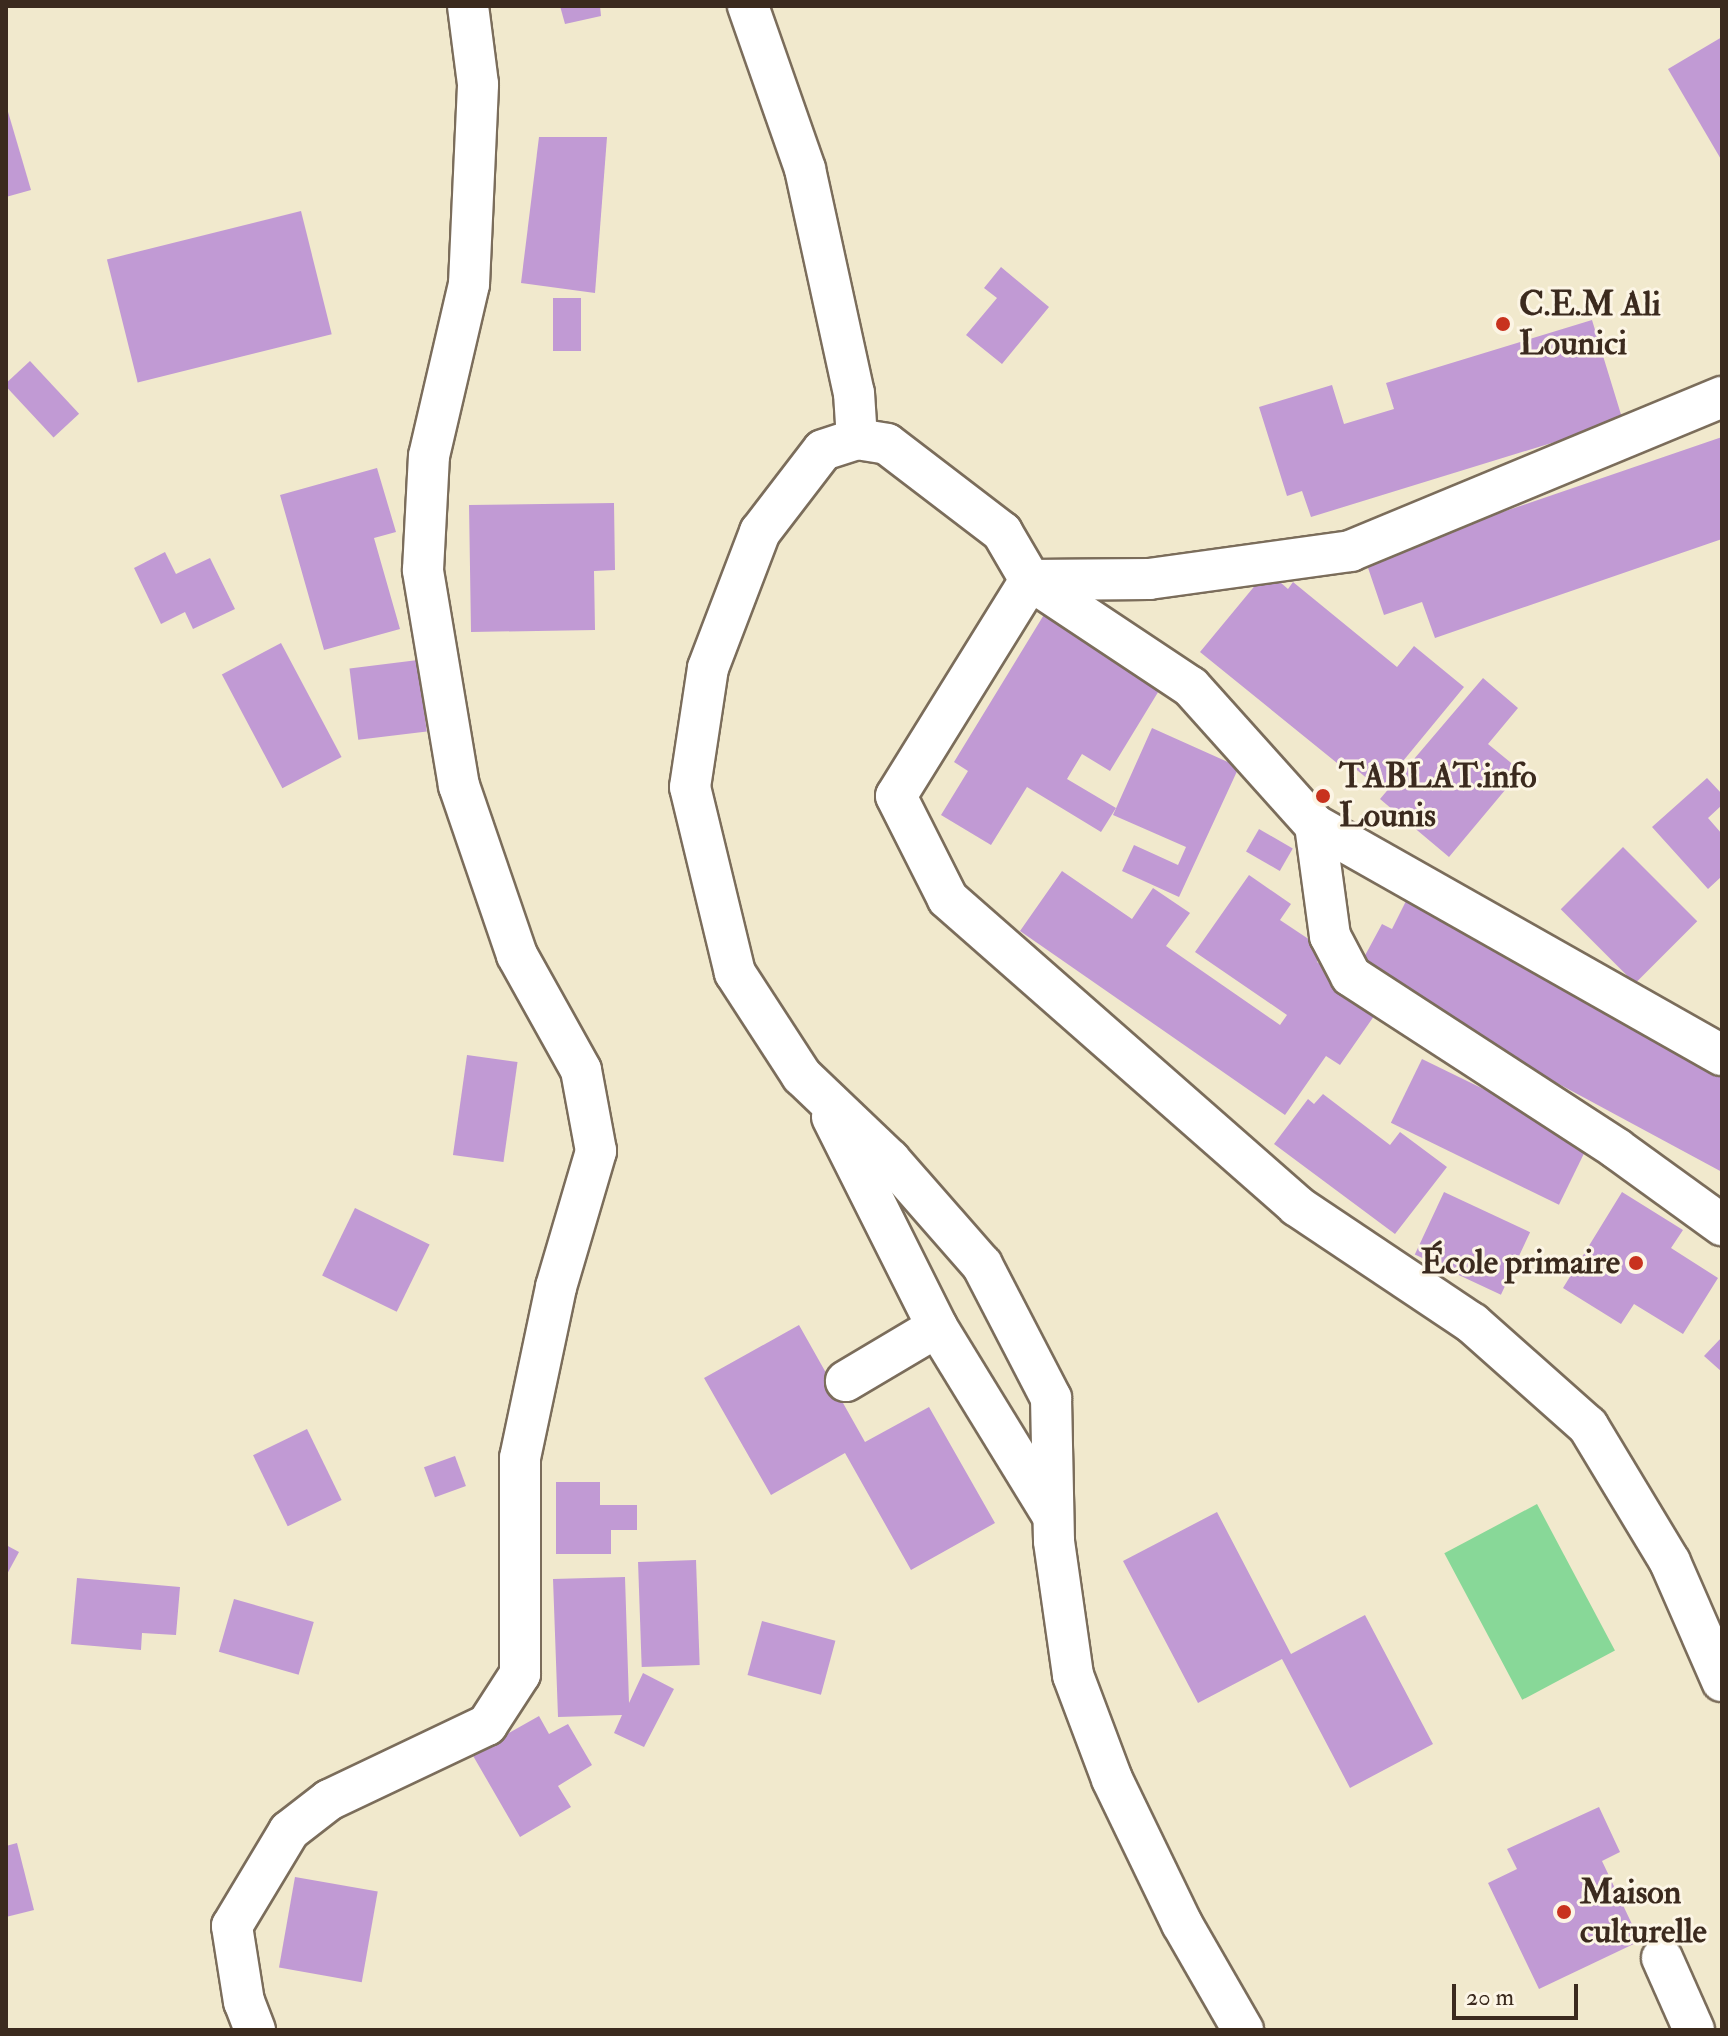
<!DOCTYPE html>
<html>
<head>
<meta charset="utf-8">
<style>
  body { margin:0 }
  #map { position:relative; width:1728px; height:2036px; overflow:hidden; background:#f1e9cd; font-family:"IM FELL Double Pica",serif }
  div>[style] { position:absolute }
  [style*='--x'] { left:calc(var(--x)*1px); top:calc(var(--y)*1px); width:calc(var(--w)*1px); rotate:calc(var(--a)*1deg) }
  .green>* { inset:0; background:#88d898; transform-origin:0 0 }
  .building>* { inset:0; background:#c19ad4; transform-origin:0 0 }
  .roads { filter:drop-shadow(2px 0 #7b6d5b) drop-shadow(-2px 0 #7b6d5b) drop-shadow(0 2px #7b6d5b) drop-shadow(0 -2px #7b6d5b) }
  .minor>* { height:40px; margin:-20px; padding:0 20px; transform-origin:20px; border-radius:20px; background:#fff }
  .dots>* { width:22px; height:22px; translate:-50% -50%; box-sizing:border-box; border:4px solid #fcf5e5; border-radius:50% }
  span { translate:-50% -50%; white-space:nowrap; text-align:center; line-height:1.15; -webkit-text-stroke:6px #fcf5e5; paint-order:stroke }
  .poi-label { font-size:34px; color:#3b2a1e; font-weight:700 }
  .left { translate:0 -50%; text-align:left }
  .right { translate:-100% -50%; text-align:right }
  .frame { position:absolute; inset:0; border:8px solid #3b2a1e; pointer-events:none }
  .scale { position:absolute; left:1452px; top:1984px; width:126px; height:36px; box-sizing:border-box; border:4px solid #3b2a1e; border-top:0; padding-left:10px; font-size:24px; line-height:28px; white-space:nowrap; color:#3b2a1e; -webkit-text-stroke:6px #fcf5e5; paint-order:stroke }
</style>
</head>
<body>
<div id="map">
  <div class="green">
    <div style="left:1537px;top:1504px;width:166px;height:105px;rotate:62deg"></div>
  </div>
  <div class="building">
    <div style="clip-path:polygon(560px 6px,600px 6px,601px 16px,565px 24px)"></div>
    <div style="clip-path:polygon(1722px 37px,1722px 161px,1668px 69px)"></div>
    <div style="clip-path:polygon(6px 105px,31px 190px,6px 197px)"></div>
    <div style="clip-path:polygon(539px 137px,607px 137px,595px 293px,521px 283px)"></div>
    <div style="left:301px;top:211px;width:127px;height:200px;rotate:76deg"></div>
    <div style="clip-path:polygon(1001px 267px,1049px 307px,1002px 364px,966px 335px,997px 298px,984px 288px)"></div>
    <div style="left:553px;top:298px;width:28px;height:53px"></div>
    <div style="clip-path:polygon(1592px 320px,1623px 421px,1311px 517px,1302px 491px,1287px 496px,1259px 407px,1332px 385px,1344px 424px,1394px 409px,1386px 383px)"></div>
    <div style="left:30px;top:361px;width:72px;height:35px;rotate:47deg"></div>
    <div style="clip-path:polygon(1722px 437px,1722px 539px,1435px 638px,1422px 602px,1384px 615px,1365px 559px)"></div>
    <div style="clip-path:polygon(377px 468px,396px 532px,374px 538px,400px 629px,324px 650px,280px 495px)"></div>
    <div style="clip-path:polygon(614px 503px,615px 570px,594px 571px,595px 630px,471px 632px,469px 505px)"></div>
    <div style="clip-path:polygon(165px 552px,176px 574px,210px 558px,235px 609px,193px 629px,185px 612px,161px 624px,134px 568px)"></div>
    <div style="clip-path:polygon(1267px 571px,1288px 589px,1293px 582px,1397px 667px,1414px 646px,1464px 687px,1380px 789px,1341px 757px,1337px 763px,1200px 652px)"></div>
    <div style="clip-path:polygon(1045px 613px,1163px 684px,1110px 771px,1082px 754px,1067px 779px,1116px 808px,1101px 832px,1027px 787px,991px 845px,941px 815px,968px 771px,954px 762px)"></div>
    <div style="left:281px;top:643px;width:129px;height:67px;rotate:62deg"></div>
    <div style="left:418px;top:660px;width:72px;height:69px;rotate:83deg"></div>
    <div style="clip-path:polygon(1483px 678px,1518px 708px,1488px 744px,1521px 771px,1449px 857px,1380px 799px)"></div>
    <div style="clip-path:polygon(1152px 728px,1239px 767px,1179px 897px,1122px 871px,1134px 845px,1178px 865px,1186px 847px,1113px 815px)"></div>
    <div style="clip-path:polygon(1707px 778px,1722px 794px,1722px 805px,1708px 818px,1722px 834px,1722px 876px,1708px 889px,1652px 827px)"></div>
    <div style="left:1259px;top:829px;width:39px;height:26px;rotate:30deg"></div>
    <div style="left:1623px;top:847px;width:105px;height:88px;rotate:45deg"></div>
    <div style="clip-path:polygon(1062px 871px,1132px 919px,1153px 888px,1190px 913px,1166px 946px,1280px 1025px,1287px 1015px,1195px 952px,1249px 875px,1291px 904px,1280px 920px,1325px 950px,1317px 962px,1381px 1006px,1340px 1065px,1326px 1056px,1285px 1115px,1020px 931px)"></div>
    <div style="clip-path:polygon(1407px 899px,1722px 1068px,1722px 1172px,1355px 974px,1382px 924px,1392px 929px)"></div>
    <div style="left:467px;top:1055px;width:51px;height:101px;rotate:8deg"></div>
    <div style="left:1422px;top:1059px;width:187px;height:71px;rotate:26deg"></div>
    <div style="clip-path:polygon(1323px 1094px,1390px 1145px,1400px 1132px,1447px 1167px,1395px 1234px,1274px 1144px,1308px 1099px,1314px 1104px)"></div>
    <div style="left:1444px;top:1192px;width:95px;height:69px;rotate:25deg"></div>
    <div style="clip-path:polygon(1622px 1192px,1683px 1230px,1671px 1248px,1718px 1278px,1683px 1334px,1634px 1304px,1621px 1324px,1563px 1288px)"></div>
    <div style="left:355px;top:1208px;width:83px;height:75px;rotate:26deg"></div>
    <div style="clip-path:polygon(799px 1325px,865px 1442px,929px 1407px,995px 1523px,911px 1570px,845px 1453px,771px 1495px,704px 1378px)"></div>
    <div style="clip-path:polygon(1722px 1337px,1722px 1372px,1704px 1356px)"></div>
    <div style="left:307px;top:1429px;width:79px;height:60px;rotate:64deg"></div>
    <div style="left:455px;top:1456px;width:32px;height:33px;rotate:70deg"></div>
    <div style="clip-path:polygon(556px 1482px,600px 1482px,600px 1505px,637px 1505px,637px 1530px,611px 1530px,611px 1554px,556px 1554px)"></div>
    <div style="clip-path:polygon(1217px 1512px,1291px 1654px,1365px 1615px,1433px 1744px,1350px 1788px,1282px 1659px,1198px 1703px,1123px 1561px)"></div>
    <div style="clip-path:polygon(6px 1545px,19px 1552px,6px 1576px)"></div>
    <div style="left:696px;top:1560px;width:105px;height:58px;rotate:88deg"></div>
    <div style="clip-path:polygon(625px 1577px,629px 1703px,643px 1673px,674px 1689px,644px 1747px,614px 1733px,622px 1715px,558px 1717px,553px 1579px)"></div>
    <div style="clip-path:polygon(77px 1578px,180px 1587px,176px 1635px,142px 1633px,141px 1650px,71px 1644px)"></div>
    <div style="left:234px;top:1599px;width:83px;height:55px;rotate:16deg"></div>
    <div style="left:762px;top:1621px;width:76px;height:56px;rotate:15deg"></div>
    <div style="clip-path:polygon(539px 1716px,549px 1734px,568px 1724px,592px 1765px,558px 1786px,571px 1807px,520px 1837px,472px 1754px)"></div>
    <div style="clip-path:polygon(1599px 1807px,1620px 1852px,1602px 1861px,1640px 1941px,1539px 1989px,1488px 1883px,1517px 1869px,1507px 1849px)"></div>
    <div style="clip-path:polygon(17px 1843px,34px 1910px,6px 1917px,6px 1846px)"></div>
    <div style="left:295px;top:1877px;width:84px;height:92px;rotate:10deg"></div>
  </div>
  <div class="roads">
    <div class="minor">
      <div style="--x:748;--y:6;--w:173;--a:70.7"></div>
      <div style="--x:805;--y:169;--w:229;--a:77.7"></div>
      <div style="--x:854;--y:393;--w:46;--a:86.3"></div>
      <div style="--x:1722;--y:397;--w:402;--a:157.5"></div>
      <div style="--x:1351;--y:551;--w:204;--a:172.1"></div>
      <div style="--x:1149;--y:579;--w:119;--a:179.5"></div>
      <div style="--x:1030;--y:580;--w:254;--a:121.8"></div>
      <div style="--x:896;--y:796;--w:115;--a:63.2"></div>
      <div style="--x:948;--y:899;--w:465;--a:41.3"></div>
      <div style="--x:1297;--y:1206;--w:211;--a:33.8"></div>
      <div style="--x:1472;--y:1323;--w:155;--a:41.6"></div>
      <div style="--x:1588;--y:1426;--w:159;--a:58.9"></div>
      <div style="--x:1670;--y:1562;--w:130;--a:66.4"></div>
      <div style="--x:1315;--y:825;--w:112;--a:82.3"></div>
      <div style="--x:1330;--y:936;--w:45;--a:62.3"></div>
      <div style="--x:1351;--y:976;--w:317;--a:33"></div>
      <div style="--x:1617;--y:1149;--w:130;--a:35.9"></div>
      <div style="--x:832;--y:1117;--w:235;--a:63.4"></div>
      <div style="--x:937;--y:1327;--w:106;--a:149.3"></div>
      <div style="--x:937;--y:1327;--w:220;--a:58.5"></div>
      <div style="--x:1662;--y:1958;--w:79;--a:66"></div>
      <div style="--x:255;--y:2030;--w:30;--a:-111"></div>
      <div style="--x:244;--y:2002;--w:77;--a:-99"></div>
      <div style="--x:232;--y:1926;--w:111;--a:-59"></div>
      <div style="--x:289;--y:1831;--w:51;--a:-37.8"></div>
      <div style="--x:329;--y:1800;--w:175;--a:-25.4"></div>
      <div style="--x:487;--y:1725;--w:61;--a:-57.1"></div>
      <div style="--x:520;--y:1674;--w:216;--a:-90"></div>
      <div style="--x:520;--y:1458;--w:175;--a:-78.1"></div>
      <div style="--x:556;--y:1287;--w:142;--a:-73.6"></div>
      <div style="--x:596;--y:1151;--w:82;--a:-100.5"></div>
      <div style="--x:581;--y:1070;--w:132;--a:-119.1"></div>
      <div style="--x:517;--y:955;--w:179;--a:-108.9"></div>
      <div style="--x:459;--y:786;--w:219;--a:-99.5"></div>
      <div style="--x:423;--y:570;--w:114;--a:-87"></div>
      <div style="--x:429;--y:456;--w:177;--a:-76.9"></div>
      <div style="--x:469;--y:284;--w:200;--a:-87.4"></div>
      <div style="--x:478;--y:84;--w:79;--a:-97.3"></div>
      <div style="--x:1243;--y:2030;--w:122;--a:-119.9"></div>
      <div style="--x:1182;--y:1924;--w:161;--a:-115.8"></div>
      <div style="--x:1112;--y:1779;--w:111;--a:-110.6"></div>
      <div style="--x:1073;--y:1675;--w:135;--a:-98.1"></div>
      <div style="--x:1054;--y:1541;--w:143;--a:-91.2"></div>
      <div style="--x:1051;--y:1398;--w:150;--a:-117.4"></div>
      <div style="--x:982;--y:1265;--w:140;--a:-131.2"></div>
      <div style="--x:890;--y:1160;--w:122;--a:-136.3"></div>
      <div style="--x:802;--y:1076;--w:123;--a:-123"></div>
      <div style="--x:735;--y:973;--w:191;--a:-103.6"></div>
      <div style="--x:690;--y:787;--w:120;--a:-81.4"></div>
      <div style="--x:708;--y:668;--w:146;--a:-69.1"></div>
      <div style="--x:760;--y:532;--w:103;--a:-52.5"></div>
      <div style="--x:823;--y:450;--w:36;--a:-18"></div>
      <div style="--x:857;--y:439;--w:30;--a:9"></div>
      <div style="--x:887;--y:444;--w:145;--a:37.4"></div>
      <div style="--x:1002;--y:532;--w:56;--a:59.7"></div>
      <div style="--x:1030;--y:580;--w:193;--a:33.6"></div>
      <div style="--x:1191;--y:687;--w:186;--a:48.1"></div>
      <div style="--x:1315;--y:825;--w:467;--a:29.5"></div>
    </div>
  </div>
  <div class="dots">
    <div style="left:1503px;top:324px;background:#c8321e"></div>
    <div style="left:1323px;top:796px;background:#c8321e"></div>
    <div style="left:1636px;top:1263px;background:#c8321e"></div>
    <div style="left:1564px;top:1912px;background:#c8321e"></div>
  </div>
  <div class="poi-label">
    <span class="left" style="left:1519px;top:324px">C.E.M Ali<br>Lounici</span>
    <span class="left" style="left:1339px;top:796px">TABLAT.info<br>Lounis</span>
    <span class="right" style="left:1620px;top:1263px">École primaire</span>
    <span class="left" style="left:1580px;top:1912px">Maison<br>culturelle</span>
  </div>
  <div class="frame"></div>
  <div class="scale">20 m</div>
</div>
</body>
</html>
